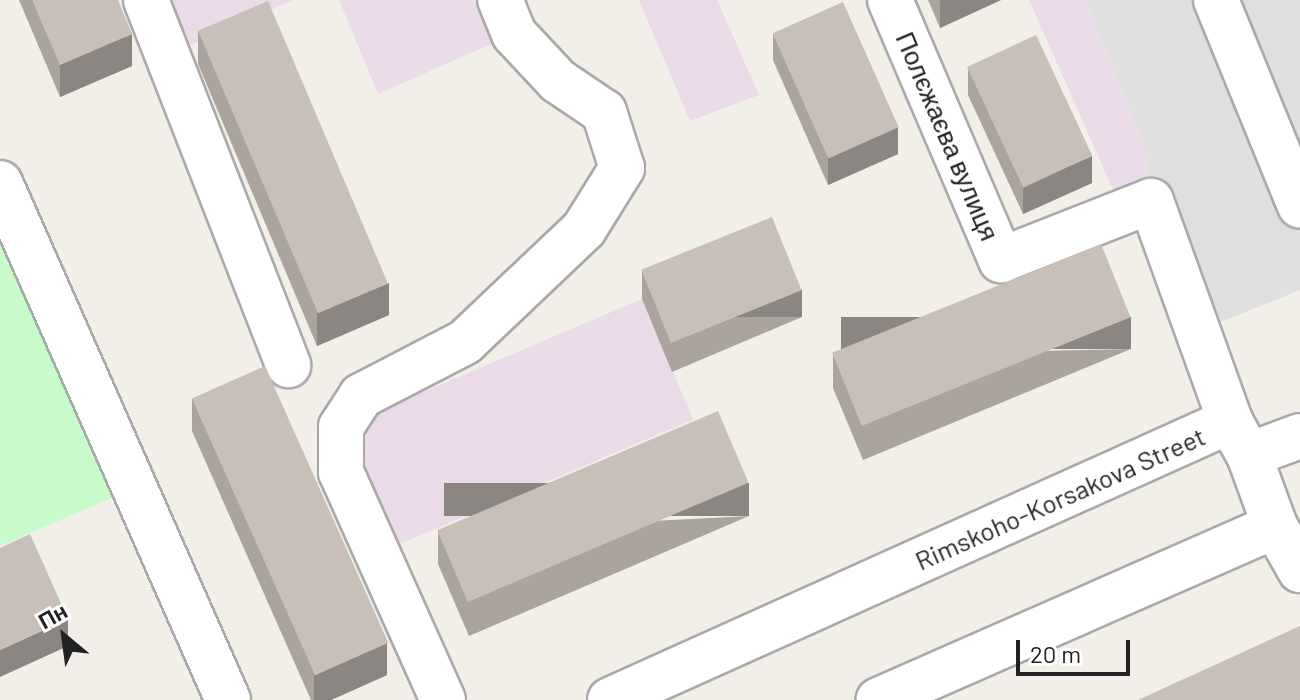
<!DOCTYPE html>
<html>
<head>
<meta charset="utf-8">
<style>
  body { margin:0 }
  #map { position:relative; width:1300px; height:700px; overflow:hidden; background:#f2efe9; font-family:Barlow,sans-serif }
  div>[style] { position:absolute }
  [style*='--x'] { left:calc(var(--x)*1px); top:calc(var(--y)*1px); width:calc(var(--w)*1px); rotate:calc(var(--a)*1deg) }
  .residential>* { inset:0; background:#e0dfdf }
  .industrial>* { inset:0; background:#ebdbe8; transform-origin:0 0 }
  .park>* { inset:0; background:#c8facc }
  .roads { filter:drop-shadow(2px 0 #a9a9a9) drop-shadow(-2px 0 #a9a9a9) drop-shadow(0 2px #a9a9a9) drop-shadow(0 -2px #a9a9a9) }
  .minor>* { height:44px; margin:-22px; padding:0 22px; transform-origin:22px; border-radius:22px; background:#fff }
  .wall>* { inset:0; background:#aba49e }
  .shaded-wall>* { inset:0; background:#8b8681; transform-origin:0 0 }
  .building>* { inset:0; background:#c7bfb8; transform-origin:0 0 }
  span { translate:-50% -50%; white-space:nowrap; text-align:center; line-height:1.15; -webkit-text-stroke:8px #fff; paint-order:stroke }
  .street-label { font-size:26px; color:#222 }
  .north { position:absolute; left:24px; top:596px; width:80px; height:80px; -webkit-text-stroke:6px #fff; paint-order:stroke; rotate:331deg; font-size:22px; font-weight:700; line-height:32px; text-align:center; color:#222 }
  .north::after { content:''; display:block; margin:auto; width:28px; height:36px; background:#222; clip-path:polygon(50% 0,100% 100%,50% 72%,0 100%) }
  .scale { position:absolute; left:1016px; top:640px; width:114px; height:36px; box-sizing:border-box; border:4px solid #222; border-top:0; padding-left:10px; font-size:24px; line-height:28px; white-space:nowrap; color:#222; -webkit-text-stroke:6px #fff; paint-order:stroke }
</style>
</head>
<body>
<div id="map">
  <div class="residential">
    <div style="clip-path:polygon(1085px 0,1300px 0,1300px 290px,1198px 331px,1151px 201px,1143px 143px)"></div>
  </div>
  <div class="industrial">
    <div style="clip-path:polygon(146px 0,293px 0,168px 55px)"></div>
    <div style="clip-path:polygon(339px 0,508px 0,514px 34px,378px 94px)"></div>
    <div style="clip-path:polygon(639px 0,717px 0,759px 95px,690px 121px)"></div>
    <div style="clip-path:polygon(1029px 0,1085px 0,1143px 143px,1151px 201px,1123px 212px)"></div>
    <div style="left:642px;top:299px;width:131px;height:327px;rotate:67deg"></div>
  </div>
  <div class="park">
    <div style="clip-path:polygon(0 183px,135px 488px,0 546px)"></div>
  </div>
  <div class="roads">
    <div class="minor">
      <div style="--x:146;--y:0;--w:392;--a:68.7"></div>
      <div style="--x:890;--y:0;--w:283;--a:66.9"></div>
      <div style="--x:1001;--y:260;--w:161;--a:-21.5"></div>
      <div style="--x:1151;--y:201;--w:234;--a:70.2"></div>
      <div style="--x:1216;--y:0;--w:222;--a:67.8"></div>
      <div style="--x:0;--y:183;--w:565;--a:66.2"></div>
      <div style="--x:1249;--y:455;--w:54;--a:-20.4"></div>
      <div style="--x:1275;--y:526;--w:51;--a:60.4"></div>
      <div style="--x:443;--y:700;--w:250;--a:-114.1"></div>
      <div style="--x:341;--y:472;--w:45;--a:-90"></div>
      <div style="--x:341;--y:427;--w:37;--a:-57"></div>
      <div style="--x:361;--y:396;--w:117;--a:-27.4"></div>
      <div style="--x:465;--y:342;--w:164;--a:-43.5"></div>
      <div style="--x:584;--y:229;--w:72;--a:-58.1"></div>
      <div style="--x:622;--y:168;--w:59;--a:-107.8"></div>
      <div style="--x:604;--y:112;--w:55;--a:-146"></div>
      <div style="--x:558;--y:81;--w:64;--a:-133.1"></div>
      <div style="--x:514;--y:34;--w:37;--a:-112"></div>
      <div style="--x:610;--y:700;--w:680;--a:-24.23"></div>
      <div style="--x:1230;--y:421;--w:39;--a:61"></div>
      <div style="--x:1249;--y:455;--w:76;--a:69.9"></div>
      <div style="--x:1275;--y:526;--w:433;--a:156.3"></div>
    </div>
  </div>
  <div class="wall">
    <div style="clip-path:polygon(19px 0,118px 0,132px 66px,60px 97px)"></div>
    <div style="clip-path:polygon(928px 0,1001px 0,940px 28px)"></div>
    <div style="clip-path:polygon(198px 31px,389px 315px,317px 346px,198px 64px)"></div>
    <div style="clip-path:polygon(773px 33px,898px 154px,828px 185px,773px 60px)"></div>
    <div style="clip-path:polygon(968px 68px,1092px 183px,1023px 214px,968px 95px)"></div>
    <div style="clip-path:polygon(642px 272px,802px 317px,672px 372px,642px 299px)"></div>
    <div style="clip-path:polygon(1131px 349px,863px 460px,833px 388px,833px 355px)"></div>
    <div style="clip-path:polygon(192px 398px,387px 675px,331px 700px,311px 700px,192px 431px)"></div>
    <div style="clip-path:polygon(749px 516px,469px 636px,438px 564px,438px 532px)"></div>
  </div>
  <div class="shaded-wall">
    <div style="clip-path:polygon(942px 0,1001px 0,940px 28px,940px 1px)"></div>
    <div style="clip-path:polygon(132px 34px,132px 66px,60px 97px,60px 65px)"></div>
    <div style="clip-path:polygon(898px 127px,898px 154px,828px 185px,828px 158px)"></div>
    <div style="clip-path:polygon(1092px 156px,1092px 183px,1023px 214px,1023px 187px)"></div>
    <div style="clip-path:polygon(389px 283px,389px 315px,317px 346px,317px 313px)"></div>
    <div style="left:802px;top:290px;width:27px;height:141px;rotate:90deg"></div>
    <div style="left:1131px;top:317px;width:32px;height:290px;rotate:90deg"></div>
    <div style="left:749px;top:483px;width:33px;height:305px;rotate:90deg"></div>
    <div style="clip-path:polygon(68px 619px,68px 646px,0 677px,0 650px)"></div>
    <div style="clip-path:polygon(387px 643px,387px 675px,331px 700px,314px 700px,314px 675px)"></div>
  </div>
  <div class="building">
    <div style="clip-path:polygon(32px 0,118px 0,132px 34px,60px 65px)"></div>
    <div style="left:268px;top:1px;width:307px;height:76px;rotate:67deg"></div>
    <div style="left:843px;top:2px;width:137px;height:77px;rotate:66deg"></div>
    <div style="left:1036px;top:35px;width:133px;height:76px;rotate:65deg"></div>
    <div style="left:772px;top:217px;width:79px;height:141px;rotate:68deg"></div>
    <div style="left:1101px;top:244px;width:79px;height:290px;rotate:68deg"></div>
    <div style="left:265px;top:366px;width:303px;height:80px;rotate:66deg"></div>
    <div style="left:718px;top:411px;width:78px;height:305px;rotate:67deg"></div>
    <div style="clip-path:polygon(30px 534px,68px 619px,0 650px,0 548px)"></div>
    <div style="clip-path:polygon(1300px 626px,1300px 700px,1138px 700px)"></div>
  </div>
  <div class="street-label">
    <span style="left:948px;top:136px;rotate:67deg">Полєжаєва вулиця</span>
    <span style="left:1060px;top:498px;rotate:-24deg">Rimskoho-Korsakova Street</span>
  </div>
  <div class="north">Пн</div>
  <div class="scale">20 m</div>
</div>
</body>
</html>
